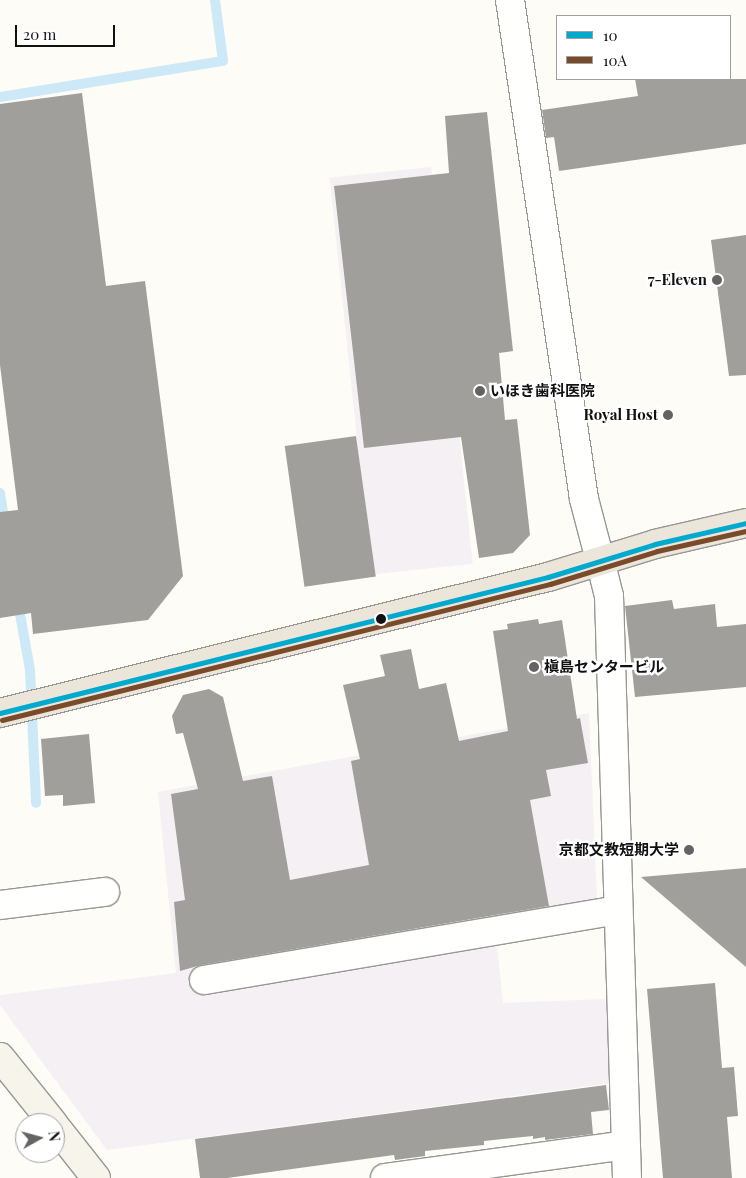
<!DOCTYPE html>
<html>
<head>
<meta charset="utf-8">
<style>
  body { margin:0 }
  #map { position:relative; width:746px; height:1178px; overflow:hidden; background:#fdfcf7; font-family:"Playfair Display","Noto Sans JP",serif }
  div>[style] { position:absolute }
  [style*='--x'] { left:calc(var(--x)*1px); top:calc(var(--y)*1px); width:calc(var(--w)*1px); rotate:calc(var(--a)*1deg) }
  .industrial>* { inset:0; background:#f5f0f3; transform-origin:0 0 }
  .stream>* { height:10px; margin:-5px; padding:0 5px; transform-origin:5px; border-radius:5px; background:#cde8f7 }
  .building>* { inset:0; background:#a19f9c; transform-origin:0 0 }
  .roads { filter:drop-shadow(1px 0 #979795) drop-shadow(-1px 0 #979795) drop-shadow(0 1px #979795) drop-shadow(0 -1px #979795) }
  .minor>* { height:28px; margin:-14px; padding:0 14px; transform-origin:14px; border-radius:14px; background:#fffffe }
  .tertiary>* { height:28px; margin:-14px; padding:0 14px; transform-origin:14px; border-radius:14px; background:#fffffe }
  .secondary>* { height:28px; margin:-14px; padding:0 14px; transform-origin:14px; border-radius:14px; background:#f6f4eb }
  .trunk>* { height:28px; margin:-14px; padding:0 14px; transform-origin:14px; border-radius:14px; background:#ece5da }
  .bus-1>* { height:5px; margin:-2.5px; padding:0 2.5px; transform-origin:2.5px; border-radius:2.5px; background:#00a9ce }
  .bus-2>* { height:5px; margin:-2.5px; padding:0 2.5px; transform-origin:2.5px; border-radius:2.5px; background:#7a4b2a }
  .dots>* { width:14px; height:14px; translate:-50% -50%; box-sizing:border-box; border:2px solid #fff; border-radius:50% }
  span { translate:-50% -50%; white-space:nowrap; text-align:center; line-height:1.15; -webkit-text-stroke:5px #fff; paint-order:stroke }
  .poi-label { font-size:15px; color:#111; font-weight:700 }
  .right { translate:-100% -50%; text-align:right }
  .left { translate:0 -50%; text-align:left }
  .legend { position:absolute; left:556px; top:15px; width:175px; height:65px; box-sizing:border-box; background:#fff; border:1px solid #a0a0a0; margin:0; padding:6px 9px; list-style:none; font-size:15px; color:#111 }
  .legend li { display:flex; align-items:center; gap:10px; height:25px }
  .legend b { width:25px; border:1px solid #a0a0a0 }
  .north { position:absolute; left:15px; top:1113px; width:50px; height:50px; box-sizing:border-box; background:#fff; border:1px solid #a0a0a0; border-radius:50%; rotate:83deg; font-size:14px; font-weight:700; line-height:20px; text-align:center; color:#111 }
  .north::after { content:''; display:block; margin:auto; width:18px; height:22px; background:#646362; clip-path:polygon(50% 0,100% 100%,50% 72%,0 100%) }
  .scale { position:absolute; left:15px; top:25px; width:100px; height:22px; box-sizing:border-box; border:2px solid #111; border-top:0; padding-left:6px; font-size:15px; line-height:18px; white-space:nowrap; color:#111; -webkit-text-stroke:4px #fff; paint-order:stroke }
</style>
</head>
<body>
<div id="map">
  <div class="industrial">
    <div style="left:431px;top:167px;width:399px;height:102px;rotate:84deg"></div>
    <div style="clip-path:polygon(589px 713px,597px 901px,206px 993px,497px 946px,503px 1003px,605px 999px,612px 1083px,107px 1150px,0 1005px,0 995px,176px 973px,158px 792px)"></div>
  </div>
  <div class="stream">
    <div style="--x:0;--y:97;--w:226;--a:-9.2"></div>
    <div style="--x:223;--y:61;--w:62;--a:-97.5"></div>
    <div style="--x:0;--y:493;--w:32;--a:81"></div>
    <div style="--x:18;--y:603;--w:68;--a:79.8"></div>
    <div style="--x:30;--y:670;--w:133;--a:87.4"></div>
  </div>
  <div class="building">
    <div style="clip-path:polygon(635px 79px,746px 79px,746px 144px,559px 171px,554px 137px,546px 138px,542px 110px,638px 96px)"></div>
    <div style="clip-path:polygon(82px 93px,106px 286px,145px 281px,183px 576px,148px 620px,33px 634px,31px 613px,0 618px,0 512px,18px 510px,0 365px,0 104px)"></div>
    <div style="clip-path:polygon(487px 112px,513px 351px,499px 353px,505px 420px,517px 419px,530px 535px,513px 553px,479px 558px,461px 437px,364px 448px,334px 186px,449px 173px,445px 116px)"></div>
    <div style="clip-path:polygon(746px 235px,746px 375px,729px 376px,711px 240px)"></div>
    <div style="left:356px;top:436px;width:142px;height:72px;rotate:82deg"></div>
    <div style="clip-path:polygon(672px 600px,674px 609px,715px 604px,717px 627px,746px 624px,746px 687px,635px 697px,625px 606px)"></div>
    <div style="clip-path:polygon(538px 619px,539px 624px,562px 620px,577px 719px,580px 718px,588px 763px,546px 770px,551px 796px,530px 800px,549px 906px,201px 965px,180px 971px,174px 902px,185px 900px,171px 794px,198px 789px,183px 733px,176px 734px,172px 716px,183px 695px,209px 689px,223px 697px,243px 781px,272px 776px,290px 880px,369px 865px,351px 761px,360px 759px,343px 685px,385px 676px,380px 655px,411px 649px,419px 689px,446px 683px,459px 741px,508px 731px,493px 631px,508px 629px,507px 624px)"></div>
    <div style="clip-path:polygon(89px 734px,95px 803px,63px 806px,63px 795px,45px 796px,41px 739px)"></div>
    <div style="clip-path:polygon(746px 868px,746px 967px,641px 877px)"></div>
    <div style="clip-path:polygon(715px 983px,722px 1068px,734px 1067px,738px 1116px,727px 1117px,732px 1178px,663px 1178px,647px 989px)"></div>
    <div style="clip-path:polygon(606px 1085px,609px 1110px,591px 1112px,593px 1134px,545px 1140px,545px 1137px,533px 1139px,533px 1136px,484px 1141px,484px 1145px,425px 1151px,425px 1156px,395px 1160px,394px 1155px,227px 1178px,200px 1178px,195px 1139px)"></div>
  </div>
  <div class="roads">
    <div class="minor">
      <div style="--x:600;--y:560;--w:37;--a:76"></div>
      <div style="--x:609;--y:596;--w:582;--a:88.23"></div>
      <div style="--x:0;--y:905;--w:106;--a:-7.1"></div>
      <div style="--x:204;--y:980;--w:418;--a:-9.6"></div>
      <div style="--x:385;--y:1178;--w:242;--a:-7.8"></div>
    </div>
    <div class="tertiary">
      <div style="--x:510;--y:0;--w:504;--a:81.56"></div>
      <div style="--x:584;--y:499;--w:63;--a:75.3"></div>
    </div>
    <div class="secondary">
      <div style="--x:0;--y:1057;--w:85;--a:51.2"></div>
      <div style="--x:55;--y:1126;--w:66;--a:51.7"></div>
    </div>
    <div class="trunk">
      <div style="--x:0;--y:713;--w:565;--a:-13.94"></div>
      <div style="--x:548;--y:577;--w:112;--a:-17.1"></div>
      <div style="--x:655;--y:544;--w:93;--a:-13"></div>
    </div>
  </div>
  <div class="bus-1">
    <div style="--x:0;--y:713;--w:565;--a:-13.94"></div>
    <div style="--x:548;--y:577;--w:112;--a:-17.1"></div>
    <div style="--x:655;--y:544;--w:93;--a:-13"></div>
  </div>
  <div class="bus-2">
    <div style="--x:2;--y:720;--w:565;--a:-13.94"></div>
    <div style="--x:550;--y:584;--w:112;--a:-17.1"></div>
    <div style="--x:657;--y:551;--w:91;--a:-12.7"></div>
  </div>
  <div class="dots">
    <div style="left:717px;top:280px;background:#646362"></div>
    <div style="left:480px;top:391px;background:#646362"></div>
    <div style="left:668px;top:415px;background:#646362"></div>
    <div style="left:381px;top:619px;background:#111"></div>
    <div style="left:534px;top:667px;background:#646362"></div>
    <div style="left:689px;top:850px;background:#646362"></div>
  </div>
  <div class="poi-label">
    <span class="right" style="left:707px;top:280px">7-Eleven</span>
    <span class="left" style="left:490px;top:391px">いほき歯科医院</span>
    <span class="right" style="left:658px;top:415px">Royal Host</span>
    <span class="left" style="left:544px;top:667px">槇島センタービル</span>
    <span class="right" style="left:679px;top:850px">京都文教短期大学</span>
  </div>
  <ul class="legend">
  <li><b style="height:6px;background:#00a9ce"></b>10</li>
  <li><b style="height:6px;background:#7a4b2a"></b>10A</li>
  </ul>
  <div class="north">N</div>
  <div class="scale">20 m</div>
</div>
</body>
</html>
